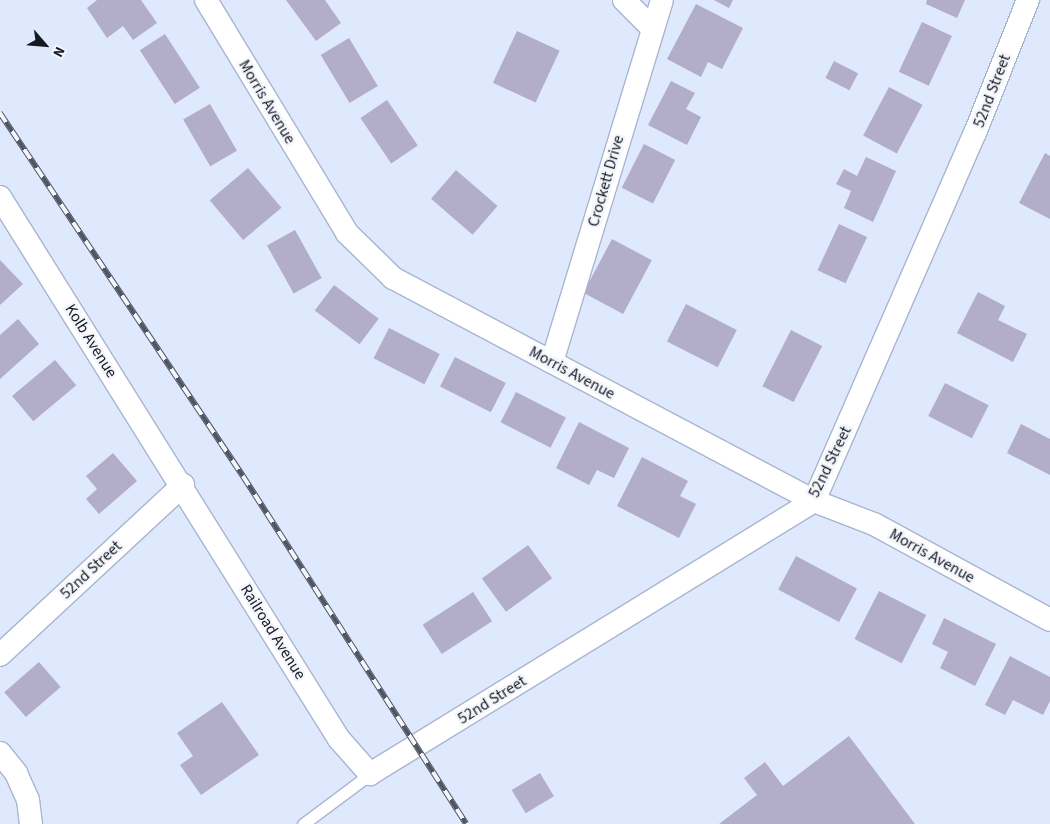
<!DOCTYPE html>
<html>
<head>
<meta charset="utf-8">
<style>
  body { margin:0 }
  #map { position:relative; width:1050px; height:824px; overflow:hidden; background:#dfe9fe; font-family:"Source Sans 3",sans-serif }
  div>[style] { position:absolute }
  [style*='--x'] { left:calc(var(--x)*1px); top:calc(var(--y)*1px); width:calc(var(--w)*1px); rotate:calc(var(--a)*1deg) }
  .building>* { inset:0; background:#b2adc8; transform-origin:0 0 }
  .roads { filter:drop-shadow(1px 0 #a9b5ce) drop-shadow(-1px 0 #a9b5ce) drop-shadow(0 1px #a9b5ce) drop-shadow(0 -1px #a9b5ce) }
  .service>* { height:11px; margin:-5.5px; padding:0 5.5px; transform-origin:5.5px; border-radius:5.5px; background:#fff }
  .minor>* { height:22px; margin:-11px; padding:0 11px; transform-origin:11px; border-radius:11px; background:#fff }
  .rail>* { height:5.5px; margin-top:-2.75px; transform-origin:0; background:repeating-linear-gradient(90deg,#f4f6fc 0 11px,#4f5562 0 22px); box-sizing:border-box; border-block:1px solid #4f5562 }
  span { translate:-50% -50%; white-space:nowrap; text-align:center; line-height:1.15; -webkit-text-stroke:5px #f4f6fc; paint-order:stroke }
  .street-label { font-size:16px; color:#151922 }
  .north { position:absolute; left:20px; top:20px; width:50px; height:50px; -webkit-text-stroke:4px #f4f6fc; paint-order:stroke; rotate:117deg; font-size:14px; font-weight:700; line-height:20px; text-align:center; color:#151922 }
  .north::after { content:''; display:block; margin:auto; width:18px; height:22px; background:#151922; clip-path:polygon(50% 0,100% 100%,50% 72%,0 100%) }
</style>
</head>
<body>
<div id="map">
  <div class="building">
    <div style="clip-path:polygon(97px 0,141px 0,157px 23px,133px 40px,123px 26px,107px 38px,87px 8px)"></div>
    <div style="clip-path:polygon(286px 0,325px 0,341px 23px,316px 41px)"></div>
    <div style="clip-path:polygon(714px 0,733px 0,729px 8px)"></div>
    <div style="clip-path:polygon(927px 0,965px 0,957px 18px,926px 4px)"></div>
    <div style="clip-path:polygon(696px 4px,743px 28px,722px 69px,708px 62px,701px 77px,667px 59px)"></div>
    <div style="left:922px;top:22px;width:33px;height:55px;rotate:25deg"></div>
    <div style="left:517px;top:31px;width:47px;height:57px;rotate:25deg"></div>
    <div style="left:165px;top:34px;width:64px;height:30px;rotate:57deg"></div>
    <div style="left:349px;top:38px;width:56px;height:33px;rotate:59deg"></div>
    <div style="left:834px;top:61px;width:27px;height:19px;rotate:27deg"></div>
    <div style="clip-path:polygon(671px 81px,695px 93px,686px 109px,701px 117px,687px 145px,648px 125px)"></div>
    <div style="left:889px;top:87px;width:38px;height:55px;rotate:28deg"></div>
    <div style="left:387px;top:100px;width:55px;height:32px;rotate:56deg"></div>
    <div style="left:210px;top:104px;width:54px;height:31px;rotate:60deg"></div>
    <div style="left:644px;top:144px;width:35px;height:49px;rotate:27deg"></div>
    <div style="clip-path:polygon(1045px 153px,1050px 156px,1050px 219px,1019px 203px)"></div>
    <div style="clip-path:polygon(866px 157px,896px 171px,873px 222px,844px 208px,851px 191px,836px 184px,844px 169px,857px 176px)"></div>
    <div style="left:248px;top:168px;width:52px;height:50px;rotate:50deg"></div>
    <div style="left:456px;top:170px;width:55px;height:38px;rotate:41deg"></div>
    <div style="left:839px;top:224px;width:31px;height:51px;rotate:25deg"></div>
    <div style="left:295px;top:230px;width:55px;height:32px;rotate:61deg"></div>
    <div style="left:612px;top:239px;width:45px;height:61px;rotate:28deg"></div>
    <div style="clip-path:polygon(0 260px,23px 284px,0 305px)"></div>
    <div style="left:334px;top:285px;width:56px;height:32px;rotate:37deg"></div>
    <div style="clip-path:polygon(978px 292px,1005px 306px,998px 320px,1027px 334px,1013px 362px,957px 333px)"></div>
    <div style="left:686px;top:304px;width:57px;height:42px;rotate:27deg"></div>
    <div style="clip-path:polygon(18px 319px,39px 344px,0 379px,0 335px)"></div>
    <div style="left:389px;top:328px;width:57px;height:34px;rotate:27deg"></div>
    <div style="left:791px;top:330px;width:35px;height:63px;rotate:27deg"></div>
    <div style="left:455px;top:357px;width:57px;height:33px;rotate:27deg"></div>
    <div style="left:55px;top:360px;width:33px;height:56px;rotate:50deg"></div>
    <div style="left:945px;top:383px;width:49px;height:37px;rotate:27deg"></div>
    <div style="left:516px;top:392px;width:56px;height:34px;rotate:27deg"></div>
    <div style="clip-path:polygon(579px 422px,629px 448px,614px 478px,597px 470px,589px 485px,556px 468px)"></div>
    <div style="clip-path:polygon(1021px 424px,1050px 439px,1050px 475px,1007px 453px)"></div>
    <div style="clip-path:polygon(113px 453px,137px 481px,99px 514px,86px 499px,97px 489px,86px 476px)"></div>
    <div style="clip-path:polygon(642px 457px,688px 481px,680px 496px,696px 504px,679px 538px,617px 506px)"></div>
    <div style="left:528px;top:545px;width:41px;height:57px;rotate:54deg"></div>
    <div style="left:796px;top:556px;width:69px;height:38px;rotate:28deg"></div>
    <div style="left:879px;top:591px;width:53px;height:54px;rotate:27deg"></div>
    <div style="left:473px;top:592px;width:35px;height:60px;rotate:57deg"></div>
    <div style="clip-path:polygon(944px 618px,996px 644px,975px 686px,940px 668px,948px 652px,932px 644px)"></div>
    <div style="clip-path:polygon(1010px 656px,1050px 677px,1050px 701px,1043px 715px,1013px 700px,1005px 715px,985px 705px)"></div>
    <div style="left:39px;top:662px;width:33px;height:46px;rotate:49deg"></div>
    <div style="clip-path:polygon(222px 702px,259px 755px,201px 795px,180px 765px,193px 756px,177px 733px)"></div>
    <div style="clip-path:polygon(849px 736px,915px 824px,719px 824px,757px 795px,744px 778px,765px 762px,783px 786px)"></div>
    <div style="left:540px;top:773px;width:27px;height:33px;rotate:59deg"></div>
  </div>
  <div class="roads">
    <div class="service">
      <div style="--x:303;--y:824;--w:84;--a:-36.7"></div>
    </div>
    <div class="minor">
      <div style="--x:206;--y:0;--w:272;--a:58.8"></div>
      <div style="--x:347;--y:233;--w:64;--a:44.4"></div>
      <div style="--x:393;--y:278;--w:476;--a:27.9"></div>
      <div style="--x:814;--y:501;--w:64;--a:21"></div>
      <div style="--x:874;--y:524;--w:200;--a:28.6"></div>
      <div style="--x:624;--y:0;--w:38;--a:45"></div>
      <div style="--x:0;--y:197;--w:639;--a:57.98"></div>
      <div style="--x:339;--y:739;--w:47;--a:48.5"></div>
      <div style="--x:370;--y:774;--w:521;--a:-31.59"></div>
      <div style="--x:814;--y:501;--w:402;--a:-66.4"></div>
      <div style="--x:975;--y:133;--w:143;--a:-68.3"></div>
      <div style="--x:552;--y:362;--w:378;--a:-73.1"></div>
      <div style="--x:0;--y:655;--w:250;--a:-42.9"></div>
      <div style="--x:0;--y:753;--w:26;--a:51"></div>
      <div style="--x:16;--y:773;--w:30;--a:66"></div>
      <div style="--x:28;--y:800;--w:24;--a:83"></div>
    </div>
  </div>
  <div class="rail">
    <div style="--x:0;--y:113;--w:437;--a:56.2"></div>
    <div style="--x:243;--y:476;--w:413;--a:57.3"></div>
  </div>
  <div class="street-label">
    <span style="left:992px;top:91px;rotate:-69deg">52nd Street</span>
    <span style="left:267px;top:102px;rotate:59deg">Morris Avenue</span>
    <span style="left:606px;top:181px;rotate:-74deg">Crockett Drive</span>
    <span style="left:91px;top:341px;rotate:58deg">Kolb Avenue</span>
    <span style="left:572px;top:373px;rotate:28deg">Morris Avenue</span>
    <span style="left:830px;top:462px;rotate:-64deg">52nd Street</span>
    <span style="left:932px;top:556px;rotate:29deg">Morris Avenue</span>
    <span style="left:91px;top:570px;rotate:-43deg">52nd Street</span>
    <span style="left:273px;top:632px;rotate:58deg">Railroad Avenue</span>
    <span style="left:492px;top:700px;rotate:-32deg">52nd Street</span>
  </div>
  <div class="north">N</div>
</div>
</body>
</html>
